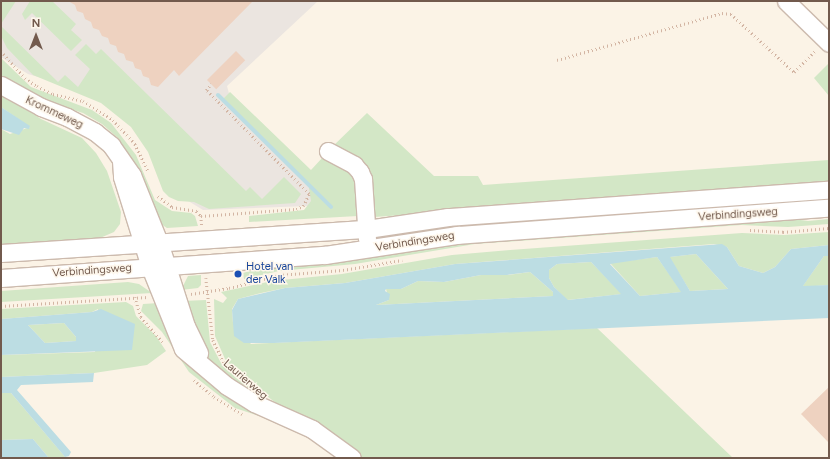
<!DOCTYPE html>
<html>
<head>
<meta charset="utf-8">
<style>
  body { margin:0 }
  #map { position:relative; width:830px; height:459px; overflow:hidden; background:#fbf3e6; font-family:Figtree,sans-serif }
  div>[style] { position:absolute }
  [style*='--x'] { left:calc(var(--x)*1px); top:calc(var(--y)*1px); width:calc(var(--w)*1px); rotate:calc(var(--a)*1deg) }
  .industrial>* { inset:0; background:#ebe5e0 }
  .green>* { inset:0; background:#d3e7c6 }
  .water>* { inset:0; background:#bcdde3 }
  .stream>* { height:4px; margin:-2px; padding:0 2px; transform-origin:2px; border-radius:2px; background:#bcdde3 }
  .building>* { inset:0; background:#eed2c0; transform-origin:0 0 }
  .path>* { height:2.5px; margin-top:-1.25px; transform-origin:0; background:repeating-linear-gradient(90deg,#d3b5a3 0 1px,transparent 0 4px) }
  .roads { filter:drop-shadow(1px 0 #ccbaad) drop-shadow(-1px 0 #ccbaad) drop-shadow(0 1px #ccbaad) drop-shadow(0 -1px #ccbaad) }
  .minor>* { height:17px; margin:-8.5px; padding:0 8.5px; transform-origin:8.5px; border-radius:8.5px; background:#fff }
  .dots>* { width:11px; height:11px; translate:-50% -50%; box-sizing:border-box; border:2px solid #fef7ec; border-radius:50% }
  span { translate:-50% -50%; white-space:nowrap; text-align:center; line-height:1.15; -webkit-text-stroke:3px #fef7ec; paint-order:stroke }
  .street-label { font-size:11px; color:#725a4d }
  .transit-label { font-size:11px; color:#164399 }
  .left { translate:0 -50%; text-align:left }
  .frame { position:absolute; inset:0; border:2px solid #725a4d; pointer-events:none }
  .north { position:absolute; left:16px; top:16px; width:40px; height:40px; -webkit-text-stroke:3px #fef7ec; paint-order:stroke; rotate:0deg; font-size:11px; font-weight:700; line-height:16px; text-align:center; color:#725a4d }
  .north::after { content:''; display:block; margin:auto; width:14px; height:18px; background:#725a4d; clip-path:polygon(50% 0,100% 100%,50% 72%,0 100%) }
</style>
</head>
<body>
<div id="map">
  <div class="industrial">
    <div style="clip-path:polygon(1px 1px,318px 1px,227px 86px,231px 101px,334px 205px,203px 210px,167px 188px,144px 134px,106px 97px,28px 74px,1px 57px)"></div>
  </div>
  <div class="green">
    <div style="clip-path:polygon(3px 1px,16px 1px,1px 24px,1px 4px)"></div>
    <div style="clip-path:polygon(30px 1px,52px 1px,76px 24px,71px 30px,82px 40px,71px 51px,32px 13px,25px 20px,22px 14px)"></div>
    <div style="clip-path:polygon(1px 26px,58px 82px,65px 75px,78px 87px,90px 69px,75px 55px,86px 44px,96px 54px,101px 49px,246px 191px,250px 187px,262px 199px,284px 177px,301px 194px,295px 203px,209px 209px,194px 202px,178px 201px,169px 197px,163px 191px,148px 152px,131px 127px,101px 103px,33px 75px,7px 48px,1px 36px)"></div>
    <div style="clip-path:polygon(1px 58px,31px 87px,92px 110px,111px 123px,136px 155px,155px 200px,172px 211px,191px 213px,195px 216px,198px 226px,167px 228px,158px 222px,150px 209px,134px 163px,118px 138px,102px 124px,83px 113px,42px 100px,19px 89px,1px 76px)"></div>
    <div style="clip-path:polygon(829px 63px,829px 96px,814px 78px)"></div>
    <div style="clip-path:polygon(1px 92px,41px 119px,82px 138px,96px 153px,107px 171px,121px 212px,120px 224px,114px 232px,100px 238px,1px 246px,1px 129px,10px 134px,30px 127px,1px 107px)"></div>
    <div style="clip-path:polygon(230px 92px,311px 170px,323px 157px,356px 173px,358px 216px,249px 222px,249px 216px,304px 210px,311px 201px,309px 188px,311px 187px,223px 99px)"></div>
    <div style="clip-path:polygon(367px 113px,434px 176px,478px 176px,483px 185px,829px 160px,829px 186px,374px 217px,367px 187px,330px 149px)"></div>
    <div style="clip-path:polygon(778px 217px,808px 221px,829px 219px,829px 224px,788px 227px,741px 225px,475px 244px,355px 264px,279px 271px,244px 279px,243px 273px,268px 266px,416px 246px)"></div>
    <div style="clip-path:polygon(829px 232px,829px 245px,791px 249px,775px 267px,763px 273px,739px 266px,727px 247px,714px 244px,455px 264px,345px 283px,285px 288px,261px 293px,238px 299px,232px 309px,233px 323px,251px 344px,597px 328px,733px 458px,362px 458px,344px 441px,319px 424px,285px 410px,237px 373px,225px 359px,215px 336px,214px 299px,223px 303px,227px 298px,221px 292px,272px 281px,342px 274px,452px 255px,510px 250px,742px 233px,784px 235px)"></div>
    <div style="clip-path:polygon(696px 254px,728px 289px,690px 291px,669px 257px)"></div>
    <div style="clip-path:polygon(824px 256px,829px 256px,829px 285px,802px 287px)"></div>
    <div style="clip-path:polygon(657px 257px,682px 292px,640px 296px,610px 263px)"></div>
    <div style="clip-path:polygon(591px 262px,622px 294px,567px 300px,554px 287px,549px 278px,549px 270px,557px 264px)"></div>
    <div style="clip-path:polygon(530px 272px,553px 292px,553px 296px,376px 305px,389px 300px,386px 289px,401px 289px,418px 281px,444px 282px,481px 275px,508px 275px)"></div>
    <div style="clip-path:polygon(201px 275px,201px 285px,198px 288px,181px 290px,188px 276px)"></div>
    <div style="clip-path:polygon(128px 282px,139px 284px,152px 293px,1px 302px,1px 291px)"></div>
    <div style="clip-path:polygon(206px 300px,210px 342px,222px 365px,268px 403px,227px 378px,205px 355px,182px 301px)"></div>
    <div style="clip-path:polygon(126px 302px,133px 306px,136px 316px,156px 336px,166px 351px,147px 365px,94px 373px,1px 377px,1px 355px,95px 352px,98px 309px,92px 312px,1px 319px,1px 309px)"></div>
    <div style="clip-path:polygon(159px 303px,191px 366px,232px 399px,259px 416px,235px 408px,189px 372px,162px 332px,141px 311px,143px 304px)"></div>
    <div style="clip-path:polygon(64px 323px,76px 337px,76px 341px,45px 343px,28px 325px)"></div>
    <div style="clip-path:polygon(1px 393px,11px 393px,66px 458px,49px 458px,33px 439px,1px 440px)"></div>
  </div>
  <div class="water">
    <div style="clip-path:polygon(1px 107px,30px 126px,29px 129px,24px 128px,19px 135px,1px 129px)"></div>
    <div style="clip-path:polygon(evenodd,722px 244px,727px 247px,739px 266px,763px 273px,775px 267px,791px 249px,829px 245px,829px 256px,824px 256px,803px 286px,829px 285px,829px 318px,274px 343px,244px 343px,234px 336px,232px 310px,238px 299px,285px 288px,345px 283px,455px 264px,722px 244px,696px 254px,728px 289px,690px 291px,670px 257px,696px 254px,722px 244px,657px 257px,681px 292px,640px 296px,610px 264px,657px 257px,722px 244px,591px 262px,621px 294px,568px 300px,554px 287px,549px 278px,549px 270px,557px 264px,591px 262px,722px 244px,530px 272px,553px 292px,553px 296px,376px 305px,389px 300px,390px 294px,385px 291px,386px 289px,401px 289px,418px 281px,444px 282px,481px 275px,507px 275px,530px 272px)"></div>
    <div style="clip-path:polygon(evenodd,101px 309px,135px 324px,132px 350px,1px 355px,1px 319px,92px 312px,101px 309px,64px 323px,76px 337px,76px 341px,45px 343px,28px 325px,64px 323px)"></div>
    <div style="clip-path:polygon(94px 373px,93px 382px,21px 385px,17px 390px,71px 452px,69px 456px,65px 457px,11px 393px,1px 393px,1px 377px)"></div>
    <div style="clip-path:polygon(33px 439px,49px 458px,1px 458px,1px 440px)"></div>
  </div>
  <div class="stream">
    <div style="--x:218;--y:95;--w:159;--a:44.7"></div>
  </div>
  <div class="building">
    <div style="clip-path:polygon(68px 1px,253px 1px,179px 76px,174px 70px,158px 87px,151px 85px,149px 78px,143px 76px,141px 70px,135px 68px,133px 62px,126px 60px,124px 54px,118px 52px,116px 46px,110px 44px,108px 38px,102px 36px,99px 30px,93px 28px,91px 22px,85px 19px,83px 13px,77px 11px,75px 5px)"></div>
    <div style="left:236px;top:51px;width:13px;height:41px;rotate:45deg"></div>
    <div style="clip-path:polygon(829px 387px,829px 443px,801px 414px)"></div>
  </div>
  <div class="path">
    <div style="--x:1;--y:51;--w:36;--a:48"></div>
    <div style="--x:25;--y:78;--w:14;--a:34"></div>
    <div style="--x:37;--y:86;--w:18;--a:27"></div>
    <div style="--x:53;--y:94;--w:31;--a:13"></div>
    <div style="--x:83;--y:101;--w:36;--a:32"></div>
    <div style="--x:113;--y:120;--w:33;--a:47"></div>
    <div style="--x:135;--y:144;--w:30;--a:64"></div>
    <div style="--x:557;--y:60;--w:172;--a:-15.9"></div>
    <div style="--x:722;--y:13;--w:9;--a:6"></div>
    <div style="--x:731;--y:14;--w:86;--a:42.6"></div>
    <div style="--x:794;--y:72;--w:31;--a:-45"></div>
    <div style="--x:158;--y:196;--w:18;--a:38"></div>
    <div style="--x:172;--y:207;--w:25;--a:9"></div>
    <div style="--x:197;--y:211;--w:6;--a:51"></div>
    <div style="--x:201;--y:216;--w:11;--a:85"></div>
    <div style="--x:201;--y:216;--w:95;--a:-4.2"></div>
    <div style="--x:296;--y:209;--w:8;--a:-23"></div>
    <div style="--x:303;--y:206;--w:13;--a:-63"></div>
    <div style="--x:309;--y:194;--w:146;--a:-134.7"></div>
    <div style="--x:206;--y:90;--w:8;--a:-50"></div>
    <div style="--x:750;--y:230;--w:33;--a:3"></div>
    <div style="--x:783;--y:232;--w:46;--a:-5"></div>
    <div style="--x:206;--y:278;--w:62;--a:83.6"></div>
    <div style="--x:213;--y:340;--w:25;--a:64"></div>
    <div style="--x:191;--y:294;--w:38;--a:-9"></div>
    <div style="--x:229;--y:288;--w:52;--a:-14.6"></div>
    <div style="--x:279;--y:275;--w:64;--a:-4.5"></div>
    <div style="--x:343;--y:270;--w:60;--a:-9.6"></div>
    <div style="--x:135;--y:297;--w:21;--a:73"></div>
    <div style="--x:141;--y:317;--w:33;--a:49"></div>
    <div style="--x:1;--y:306;--w:147;--a:-3.5"></div>
    <div style="--x:194;--y:380;--w:26;--a:40"></div>
    <div style="--x:214;--y:397;--w:33;--a:31"></div>
  </div>
  <div class="roads">
    <div class="minor">
      <div style="--x:786;--y:1;--w:60;--a:44.3"></div>
      <div style="--x:1;--y:85;--w:46;--a:28.8"></div>
      <div style="--x:41;--y:107;--w:28;--a:21"></div>
      <div style="--x:67;--y:117;--w:32;--a:28"></div>
      <div style="--x:95;--y:132;--w:21;--a:39"></div>
      <div style="--x:111;--y:145;--w:37;--a:55"></div>
      <div style="--x:132;--y:175;--w:72;--a:68.1"></div>
      <div style="--x:159;--y:242;--w:88;--a:72.2"></div>
      <div style="--x:186;--y:326;--w:30;--a:64"></div>
      <div style="--x:328;--y:151;--w:30;--a:28"></div>
      <div style="--x:354;--y:165;--w:9;--a:49"></div>
      <div style="--x:360;--y:172;--w:8;--a:67"></div>
      <div style="--x:363;--y:179;--w:60;--a:86.2"></div>
      <div style="--x:121;--y:161;--w:16;--a:86"></div>
      <div style="--x:122;--y:177;--w:94;--a:72.7"></div>
      <div style="--x:150;--y:267;--w:88;--a:68.1"></div>
      <div style="--x:183;--y:349;--w:57;--a:40.1"></div>
      <div style="--x:227;--y:386;--w:32;--a:32"></div>
      <div style="--x:254;--y:403;--w:64;--a:24.1"></div>
      <div style="--x:312;--y:429;--w:49;--a:35.9"></div>
      <div style="--x:1;--y:253;--w:367;--a:-3.8"></div>
      <div style="--x:367;--y:229;--w:82;--a:-8.4"></div>
      <div style="--x:448;--y:217;--w:382;--a:-4.1"></div>
      <div style="--x:1;--y:278;--w:325;--a:-4.1"></div>
      <div style="--x:325;--y:255;--w:134;--a:-8.6"></div>
      <div style="--x:457;--y:235;--w:373;--a:-4.2"></div>
    </div>
  </div>
  <div class="dots">
    <div style="left:238px;top:274px;background:#1a4fb4"></div>
  </div>
  <div class="street-label">
    <span style="left:54px;top:113px;rotate:25deg">Krommeweg</span>
    <span style="left:738px;top:215px;rotate:-4deg">Verbindingsweg</span>
    <span style="left:415px;top:242px;rotate:-9deg">Verbindingsweg</span>
    <span style="left:92px;top:271px;rotate:-4deg">Verbindingsweg</span>
    <span style="left:245px;top:380px;rotate:41deg">Laurierweg</span>
  </div>
  <div class="transit-label">
    <span class="left" style="left:246px;top:274px">Hotel van<br>der Valk</span>
  </div>
  <div class="frame"></div>
  <div class="north">N</div>
</div>
</body>
</html>
